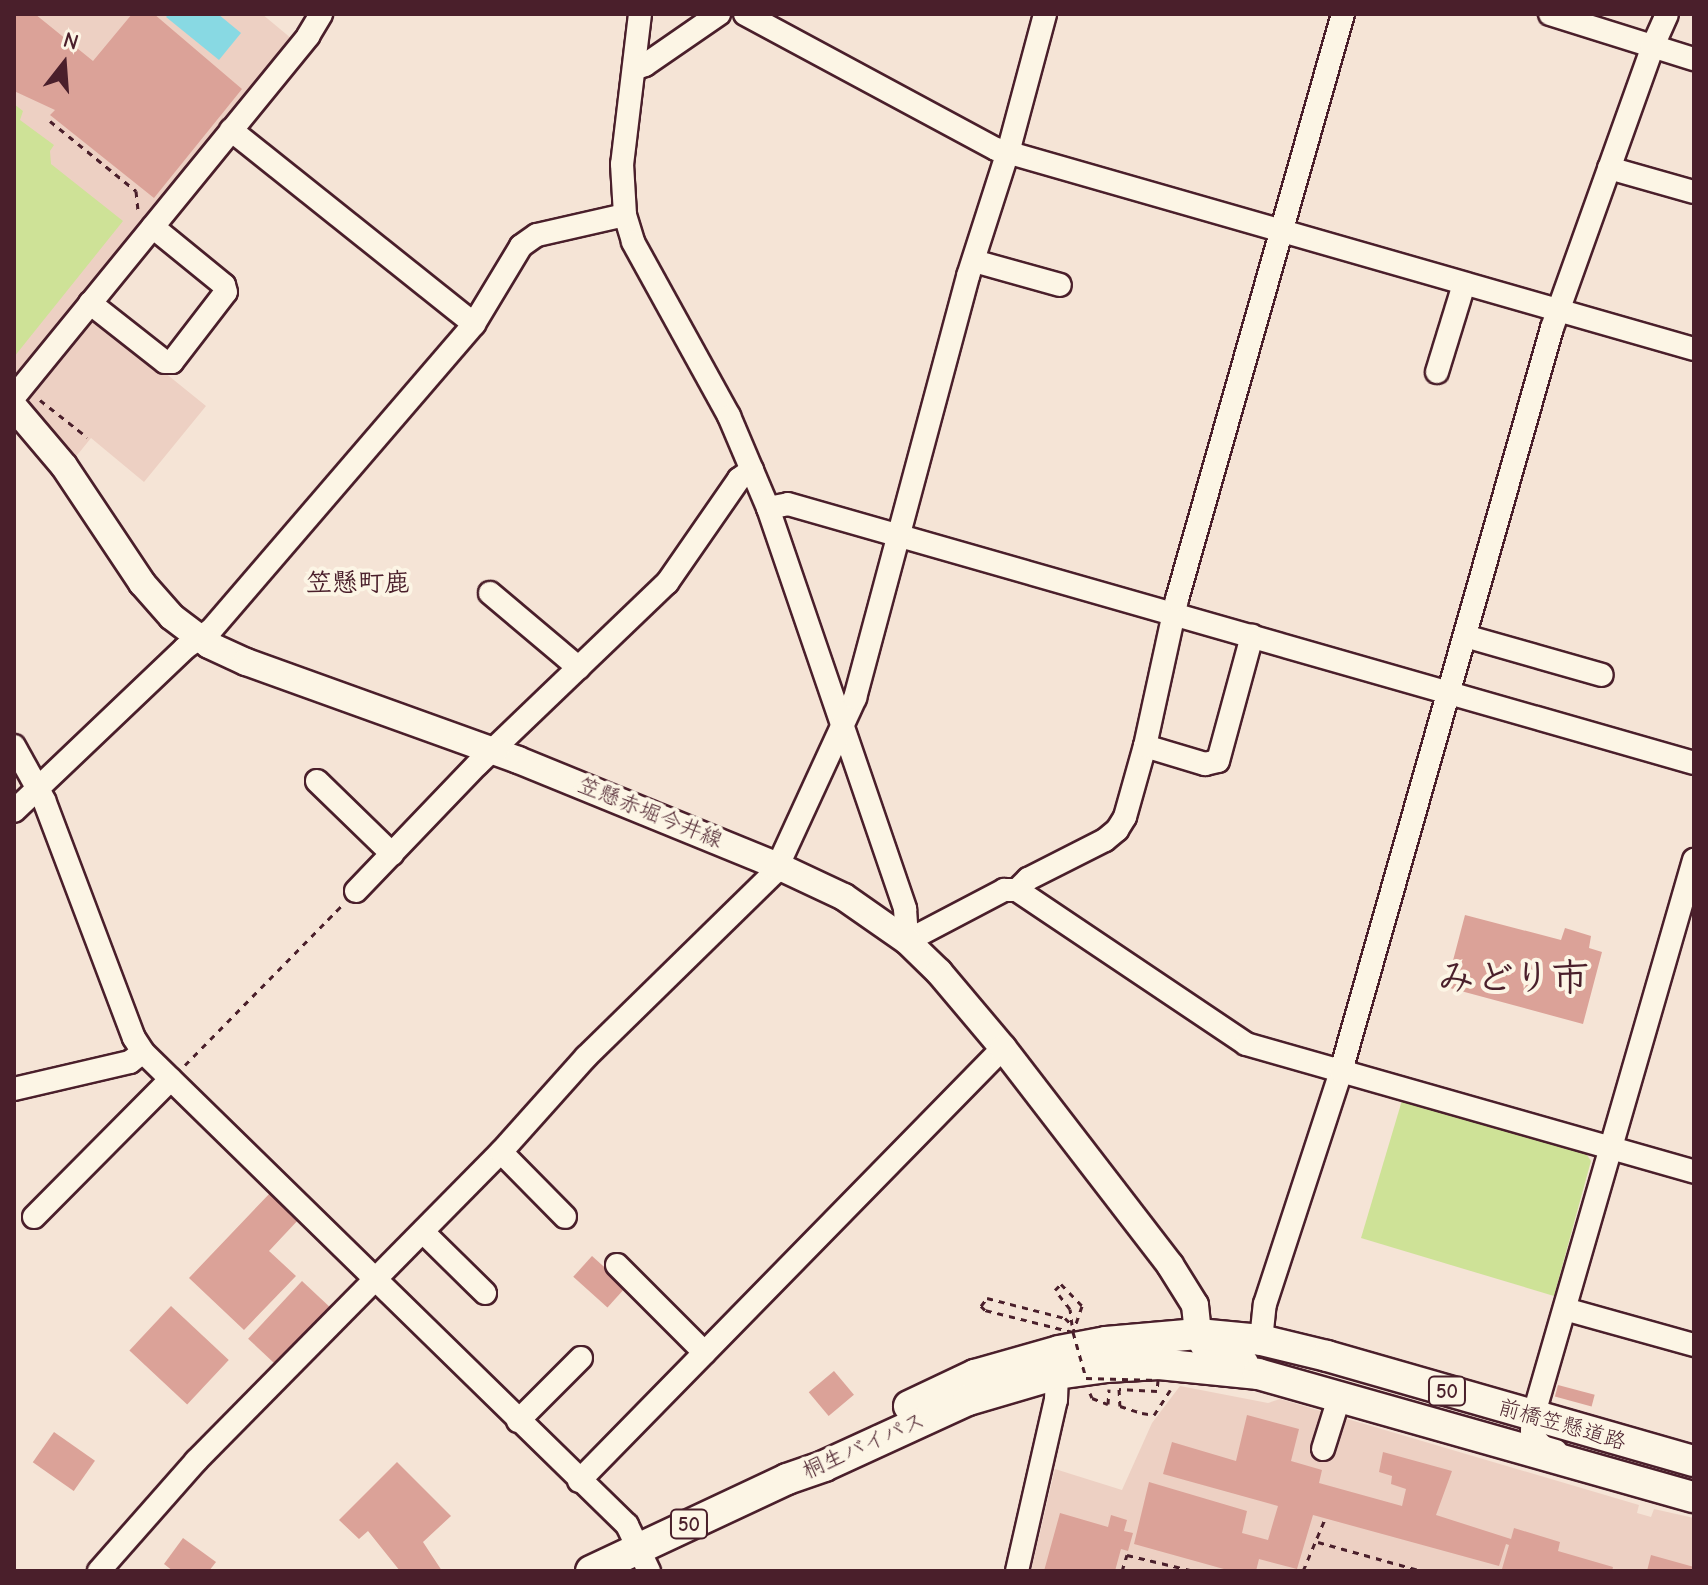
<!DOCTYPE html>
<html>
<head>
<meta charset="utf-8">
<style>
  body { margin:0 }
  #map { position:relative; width:1708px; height:1585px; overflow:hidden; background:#f5e4d6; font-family:"Comic Neue","Klee One",sans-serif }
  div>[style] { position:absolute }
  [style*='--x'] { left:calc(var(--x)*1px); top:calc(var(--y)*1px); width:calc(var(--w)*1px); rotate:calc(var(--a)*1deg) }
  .built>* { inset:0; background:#edd0c3 }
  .green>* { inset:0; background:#cee297 }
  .water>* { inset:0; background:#88d9e3 }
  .building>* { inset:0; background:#dba298; transform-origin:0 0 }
  .path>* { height:3px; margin-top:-1.5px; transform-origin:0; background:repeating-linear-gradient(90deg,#4a1f2b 0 6px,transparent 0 12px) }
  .roads { filter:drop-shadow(2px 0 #4a1f2b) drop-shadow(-2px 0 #4a1f2b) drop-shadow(0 2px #4a1f2b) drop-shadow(0 -2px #4a1f2b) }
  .minor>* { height:22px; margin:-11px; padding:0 11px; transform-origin:11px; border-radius:11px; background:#fcf5e5 }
  .major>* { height:26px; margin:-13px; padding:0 13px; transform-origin:13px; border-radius:13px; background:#fcf5e5 }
  .highway>* { height:30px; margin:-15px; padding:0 15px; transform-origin:15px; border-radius:15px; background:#fcf5e5 }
  .path-bridge>* { height:3px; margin-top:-1.5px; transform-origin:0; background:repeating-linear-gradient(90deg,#4a1f2b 0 6px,transparent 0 12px) }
  span { translate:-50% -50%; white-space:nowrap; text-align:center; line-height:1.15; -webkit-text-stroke:8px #fcf5e5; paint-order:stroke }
  .shield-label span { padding:2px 6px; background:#fcf5e5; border:2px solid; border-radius:6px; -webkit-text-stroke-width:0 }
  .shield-label { font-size:20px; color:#4a1f2b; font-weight:700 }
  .street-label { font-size:22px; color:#4a1f2b }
  .quarter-label { font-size:26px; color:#4a1f2b; font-weight:700 }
  .town-label { font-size:38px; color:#4a1f2b; font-weight:700 }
  .frame { position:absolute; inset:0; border:16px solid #4a1f2b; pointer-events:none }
  .north { position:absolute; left:24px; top:24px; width:80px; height:80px; -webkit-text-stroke:6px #fcf5e5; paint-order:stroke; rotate:17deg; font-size:22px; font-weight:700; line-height:32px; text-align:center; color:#4a1f2b }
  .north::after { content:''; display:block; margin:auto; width:28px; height:36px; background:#4a1f2b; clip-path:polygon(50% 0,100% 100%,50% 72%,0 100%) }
</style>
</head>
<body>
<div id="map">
  <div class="built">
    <div style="clip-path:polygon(14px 14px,262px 14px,292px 39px,14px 383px)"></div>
    <div style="clip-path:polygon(91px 313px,206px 406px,144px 482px,91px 438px,74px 459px,27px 402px)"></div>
    <div style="clip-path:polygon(1180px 1386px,1268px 1403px,1280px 1399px,1639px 1505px,1637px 1513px,1651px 1517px,1654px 1509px,1694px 1518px,1694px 1571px,1031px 1571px,1055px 1469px,1122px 1490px,1152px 1423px)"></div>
  </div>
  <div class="green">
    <div style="clip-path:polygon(14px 104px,23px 111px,20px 120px,54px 145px,50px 151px,51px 164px,123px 221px,14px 357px)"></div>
    <div style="clip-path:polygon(1403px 1097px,1583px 1149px,1591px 1161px,1554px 1296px,1361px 1238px)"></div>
  </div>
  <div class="water">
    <div style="clip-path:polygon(169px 14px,218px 14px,241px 33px,219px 60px,166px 17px)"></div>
  </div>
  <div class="building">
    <div style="clip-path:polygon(14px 14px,35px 14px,93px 61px,132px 14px,154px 14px,242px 89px,154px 198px,50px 115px,55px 110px,14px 91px)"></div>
    <div style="clip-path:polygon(1465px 915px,1561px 940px,1565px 928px,1591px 936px,1589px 948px,1602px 952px,1583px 1024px,1446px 987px)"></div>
    <div style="clip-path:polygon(272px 1191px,300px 1218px,269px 1251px,296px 1276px,244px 1330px,189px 1278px)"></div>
    <div style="left:592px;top:1256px;width:46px;height:28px;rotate:42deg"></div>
    <div style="left:302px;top:1281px;width:42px;height:79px;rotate:43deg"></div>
    <div style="left:171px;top:1306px;width:79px;height:61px;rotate:43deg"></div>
    <div style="left:834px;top:1371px;width:31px;height:33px;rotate:50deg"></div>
    <div style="left:1558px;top:1385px;width:38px;height:12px;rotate:15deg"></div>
    <div style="clip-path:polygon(1247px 1415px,1299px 1429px,1291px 1461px,1322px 1470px,1319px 1483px,1402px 1506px,1406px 1489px,1391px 1484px,1392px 1476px,1379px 1472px,1383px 1452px,1452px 1471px,1436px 1515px,1511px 1539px,1514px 1528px,1560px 1542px,1558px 1551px,1613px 1567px,1612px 1571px,1507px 1571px,1502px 1569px,1509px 1545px,1506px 1544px,1499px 1566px,1313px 1515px,1297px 1569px,1259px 1559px,1256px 1571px,1231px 1571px,1134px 1544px,1149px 1482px,1247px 1511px,1242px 1533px,1268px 1540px,1278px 1506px,1163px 1474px,1172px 1442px,1236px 1461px)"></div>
    <div style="left:54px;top:1432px;width:50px;height:37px;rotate:35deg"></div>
    <div style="clip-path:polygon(397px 1462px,451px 1516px,423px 1542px,442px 1571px,400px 1571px,368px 1531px,359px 1539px,339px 1520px)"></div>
    <div style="clip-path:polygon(1060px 1513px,1108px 1527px,1111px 1515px,1127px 1520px,1124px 1531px,1133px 1533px,1128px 1551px,1121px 1549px,1115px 1571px,1044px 1571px)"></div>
    <div style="clip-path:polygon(183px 1538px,216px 1562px,209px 1571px,173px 1571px,164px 1564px)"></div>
    <div style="clip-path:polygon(1651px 1555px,1694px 1567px,1694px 1571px,1647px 1571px)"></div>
  </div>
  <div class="path">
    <div style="--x:50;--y:121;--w:111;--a:39.1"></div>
    <div style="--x:136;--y:191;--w:20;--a:84"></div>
    <div style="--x:40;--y:400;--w:60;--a:38.2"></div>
    <div style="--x:185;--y:1065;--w:224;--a:-45.5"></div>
    <div style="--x:1061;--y:1284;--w:30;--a:46"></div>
    <div style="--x:1082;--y:1306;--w:28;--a:109"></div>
    <div style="--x:1073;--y:1332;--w:91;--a:-166"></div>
    <div style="--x:985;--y:1310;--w:6;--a:-135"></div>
    <div style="--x:981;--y:1306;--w:10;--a:-53"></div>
    <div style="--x:987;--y:1298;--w:81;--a:14.4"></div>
    <div style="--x:1065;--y:1318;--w:10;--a:45"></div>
    <div style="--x:1072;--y:1325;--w:16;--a:-97"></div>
    <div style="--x:1070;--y:1309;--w:24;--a:-128"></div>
    <div style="--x:1055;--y:1290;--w:8;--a:-45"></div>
    <div style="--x:1090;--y:1393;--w:5;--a:68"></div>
    <div style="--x:1092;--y:1398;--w:17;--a:21"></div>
    <div style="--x:1108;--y:1404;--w:15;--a:-86"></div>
    <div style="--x:1142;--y:1413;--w:12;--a:9"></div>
    <div style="--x:1154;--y:1415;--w:30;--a:-57"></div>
    <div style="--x:1318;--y:1542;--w:108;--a:15.6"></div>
    <div style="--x:1122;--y:1571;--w:17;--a:-73"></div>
    <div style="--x:1127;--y:1555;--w:69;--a:13.4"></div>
    <div style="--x:1303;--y:1571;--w:56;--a:-67.1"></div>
  </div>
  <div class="roads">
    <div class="minor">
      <div style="--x:640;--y:14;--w:151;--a:96.8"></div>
      <div style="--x:622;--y:164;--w:51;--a:86.6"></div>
      <div style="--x:625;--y:215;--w:28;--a:73"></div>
      <div style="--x:633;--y:242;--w:199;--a:61.1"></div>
      <div style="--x:729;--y:416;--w:100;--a:67"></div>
      <div style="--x:768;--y:508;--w:424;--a:71.1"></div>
      <div style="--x:905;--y:909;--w:32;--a:86"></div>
      <div style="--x:745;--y:14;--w:285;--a:28.3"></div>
      <div style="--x:996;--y:149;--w:726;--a:15.99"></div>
      <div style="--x:1550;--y:14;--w:151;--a:17.4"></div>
      <div style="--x:634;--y:69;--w:12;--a:-20"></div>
      <div style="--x:645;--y:65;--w:90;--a:-34.6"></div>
      <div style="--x:231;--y:130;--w:311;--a:38.6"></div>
      <div style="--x:1609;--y:168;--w:88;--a:15.8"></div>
      <div style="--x:974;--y:261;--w:89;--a:15.6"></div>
      <div style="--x:90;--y:303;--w:95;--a:38.2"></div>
      <div style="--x:165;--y:362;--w:7;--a:0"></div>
      <div style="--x:172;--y:362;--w:88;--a:-52.4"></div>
      <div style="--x:226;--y:292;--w:7;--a:-106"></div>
      <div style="--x:224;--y:285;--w:92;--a:-140.8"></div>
      <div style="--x:1437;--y:372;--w:92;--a:-72.9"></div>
      <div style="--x:14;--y:397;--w:466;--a:-50.8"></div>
      <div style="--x:308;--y:36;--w:26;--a:-59"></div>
      <div style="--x:768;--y:508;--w:20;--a:-11"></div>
      <div style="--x:788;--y:504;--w:942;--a:15.95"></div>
      <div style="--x:490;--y:593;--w:116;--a:40.1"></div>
      <div style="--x:1465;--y:636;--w:142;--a:15.9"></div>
      <div style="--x:14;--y:746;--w:62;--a:60.9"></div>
      <div style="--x:44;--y:800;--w:254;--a:69.3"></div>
      <div style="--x:134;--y:1038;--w:17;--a:57"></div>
      <div style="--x:143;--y:1052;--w:677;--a:44.34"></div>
      <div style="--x:627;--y:1525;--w:51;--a:64.4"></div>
      <div style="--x:1145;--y:746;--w:63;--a:16.7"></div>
      <div style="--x:1205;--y:764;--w:13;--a:-13"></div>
      <div style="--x:1218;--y:761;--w:130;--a:-74.8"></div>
      <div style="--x:317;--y:781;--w:105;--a:44.2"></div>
      <div style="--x:14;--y:811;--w:236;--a:-43.6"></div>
      <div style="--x:185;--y:648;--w:32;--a:-35"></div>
      <div style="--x:211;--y:630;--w:403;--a:-49.3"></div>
      <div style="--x:474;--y:324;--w:91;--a:-58.9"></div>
      <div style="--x:521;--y:246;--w:19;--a:-35"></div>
      <div style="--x:537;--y:235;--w:90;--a:-12.8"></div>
      <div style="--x:1017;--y:890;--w:16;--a:-45"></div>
      <div style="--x:1028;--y:879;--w:86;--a:-26.9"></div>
      <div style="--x:1105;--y:840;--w:16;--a:-40"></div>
      <div style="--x:1117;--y:830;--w:15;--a:-58"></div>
      <div style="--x:1125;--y:817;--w:74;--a:-74.3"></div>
      <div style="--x:1145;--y:746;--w:150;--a:-77.7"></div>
      <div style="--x:1177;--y:599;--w:608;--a:-74.16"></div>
      <div style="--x:356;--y:891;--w:176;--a:-46.2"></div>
      <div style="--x:478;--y:764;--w:262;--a:-43.8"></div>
      <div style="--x:667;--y:583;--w:126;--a:-55.3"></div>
      <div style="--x:739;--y:479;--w:16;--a:-35"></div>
      <div style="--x:907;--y:941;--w:110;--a:-27.7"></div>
      <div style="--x:1004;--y:890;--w:13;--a:0"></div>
      <div style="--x:1017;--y:890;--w:276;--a:33.9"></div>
      <div style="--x:1246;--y:1044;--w:466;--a:15.9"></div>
      <div style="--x:14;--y:1089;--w:119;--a:-13.1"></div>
      <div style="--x:130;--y:1062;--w:16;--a:-38"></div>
      <div style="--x:501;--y:1152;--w:91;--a:45.4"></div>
      <div style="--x:34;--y:1217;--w:194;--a:-45.2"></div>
      <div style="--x:423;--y:1232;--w:87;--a:44.5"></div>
      <div style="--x:617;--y:1265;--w:124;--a:45"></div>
      <div style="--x:1565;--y:1309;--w:134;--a:15.6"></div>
      <div style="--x:1261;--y:1340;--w:36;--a:-84"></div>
      <div style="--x:1265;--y:1304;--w:245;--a:-71.9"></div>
      <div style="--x:1341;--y:1071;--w:772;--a:-74.15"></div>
      <div style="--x:1552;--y:328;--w:297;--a:-70.3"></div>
      <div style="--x:1652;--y:48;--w:37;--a:-66"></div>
      <div style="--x:518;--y:1421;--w:89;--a:-45"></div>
      <div style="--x:1323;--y:1449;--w:57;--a:-72.5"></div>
      <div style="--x:1556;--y:1451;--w:14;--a:-163"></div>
      <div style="--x:1543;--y:1447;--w:10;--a:-135"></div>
      <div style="--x:1536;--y:1440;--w:10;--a:-114"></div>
      <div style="--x:1532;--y:1431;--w:14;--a:-86"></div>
      <div style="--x:1533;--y:1417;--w:580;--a:-73.88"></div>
      <div style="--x:579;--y:1481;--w:606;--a:-45.6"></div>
      <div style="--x:99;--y:1571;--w:147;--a:-48.6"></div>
      <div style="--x:196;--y:1461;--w:434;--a:-45.4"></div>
      <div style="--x:501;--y:1152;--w:127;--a:-48.2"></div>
      <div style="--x:586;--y:1057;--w:264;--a:-44.4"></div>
      <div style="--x:775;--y:872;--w:192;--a:-65.3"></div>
      <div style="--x:855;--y:698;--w:437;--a:-75"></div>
      <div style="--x:968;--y:276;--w:138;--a:-72.2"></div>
      <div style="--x:1010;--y:145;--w:136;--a:-75"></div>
      <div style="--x:1017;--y:1571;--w:175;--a:-77.2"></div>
      <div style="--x:1056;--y:1400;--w:26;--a:-88"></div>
    </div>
    <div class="major">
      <div style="--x:14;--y:407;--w:77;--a:49.7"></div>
      <div style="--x:64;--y:466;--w:141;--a:56.3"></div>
      <div style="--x:142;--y:583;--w:45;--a:48.6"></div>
      <div style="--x:172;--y:617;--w:46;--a:37.1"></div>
      <div style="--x:209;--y:645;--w:41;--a:24.7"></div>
      <div style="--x:246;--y:662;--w:289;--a:19.8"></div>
      <div style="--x:518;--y:760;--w:281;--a:22.2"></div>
      <div style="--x:778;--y:866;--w:73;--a:25.2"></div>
      <div style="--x:844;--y:897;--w:77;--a:34.9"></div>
      <div style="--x:907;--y:941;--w:45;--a:44.1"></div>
      <div style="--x:939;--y:972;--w:99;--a:49.9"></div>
      <div style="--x:1003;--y:1048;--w:274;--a:52.4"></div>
      <div style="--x:1170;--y:1265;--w:47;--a:58"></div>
      <div style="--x:1195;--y:1305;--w:29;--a:84"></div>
      <div style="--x:1198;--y:1334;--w:11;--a:63"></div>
      <div style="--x:1203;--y:1344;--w:15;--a:48"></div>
      <div style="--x:1213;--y:1355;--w:33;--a:14"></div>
    </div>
    <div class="highway">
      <div style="--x:909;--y:1406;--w:73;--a:-25.2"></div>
      <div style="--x:975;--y:1375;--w:87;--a:-15.9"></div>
      <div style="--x:1059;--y:1351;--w:48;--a:-10.8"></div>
      <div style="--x:1106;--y:1342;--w:92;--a:-5"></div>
      <div style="--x:1198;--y:1334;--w:63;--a:5.4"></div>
      <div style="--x:1261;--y:1340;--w:68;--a:13.6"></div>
      <div style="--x:1327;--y:1356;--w:382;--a:16"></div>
      <div style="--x:591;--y:1571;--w:217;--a:-25.1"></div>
      <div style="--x:787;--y:1479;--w:39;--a:-19"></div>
      <div style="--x:824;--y:1466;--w:158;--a:-24.6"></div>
      <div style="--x:968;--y:1400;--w:93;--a:-16.3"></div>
      <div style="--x:1057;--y:1374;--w:49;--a:-8.1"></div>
      <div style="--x:1106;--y:1367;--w:53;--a:-3.2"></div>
      <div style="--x:1159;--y:1364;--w:100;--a:5.8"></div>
      <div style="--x:1258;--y:1374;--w:453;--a:15.8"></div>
    </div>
  </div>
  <div class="path-bridge">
    <div style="--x:1073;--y:1332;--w:48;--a:74.2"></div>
    <div style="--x:1086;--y:1378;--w:72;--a:1.6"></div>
    <div style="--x:1158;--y:1380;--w:11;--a:95"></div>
    <div style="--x:1157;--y:1391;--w:38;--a:-177"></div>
    <div style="--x:1119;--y:1389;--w:17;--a:87"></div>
    <div style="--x:1120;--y:1406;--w:23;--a:18"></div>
  </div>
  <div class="shield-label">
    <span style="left:1447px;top:1391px">50</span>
    <span style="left:689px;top:1524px">50</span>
  </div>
  <div class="street-label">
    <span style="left:650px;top:813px;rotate:22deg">笠懸赤堀今井線</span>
    <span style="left:1562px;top:1425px;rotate:16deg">前橋笠懸道路</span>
    <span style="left:864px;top:1446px;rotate:-24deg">桐生バイパス</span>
  </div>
  <div class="quarter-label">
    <span style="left:358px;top:584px">笠懸町鹿</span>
  </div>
  <div class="town-label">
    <span style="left:1513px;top:979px">みどり市</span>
  </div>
  <div class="frame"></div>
  <div class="north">N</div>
</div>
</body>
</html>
